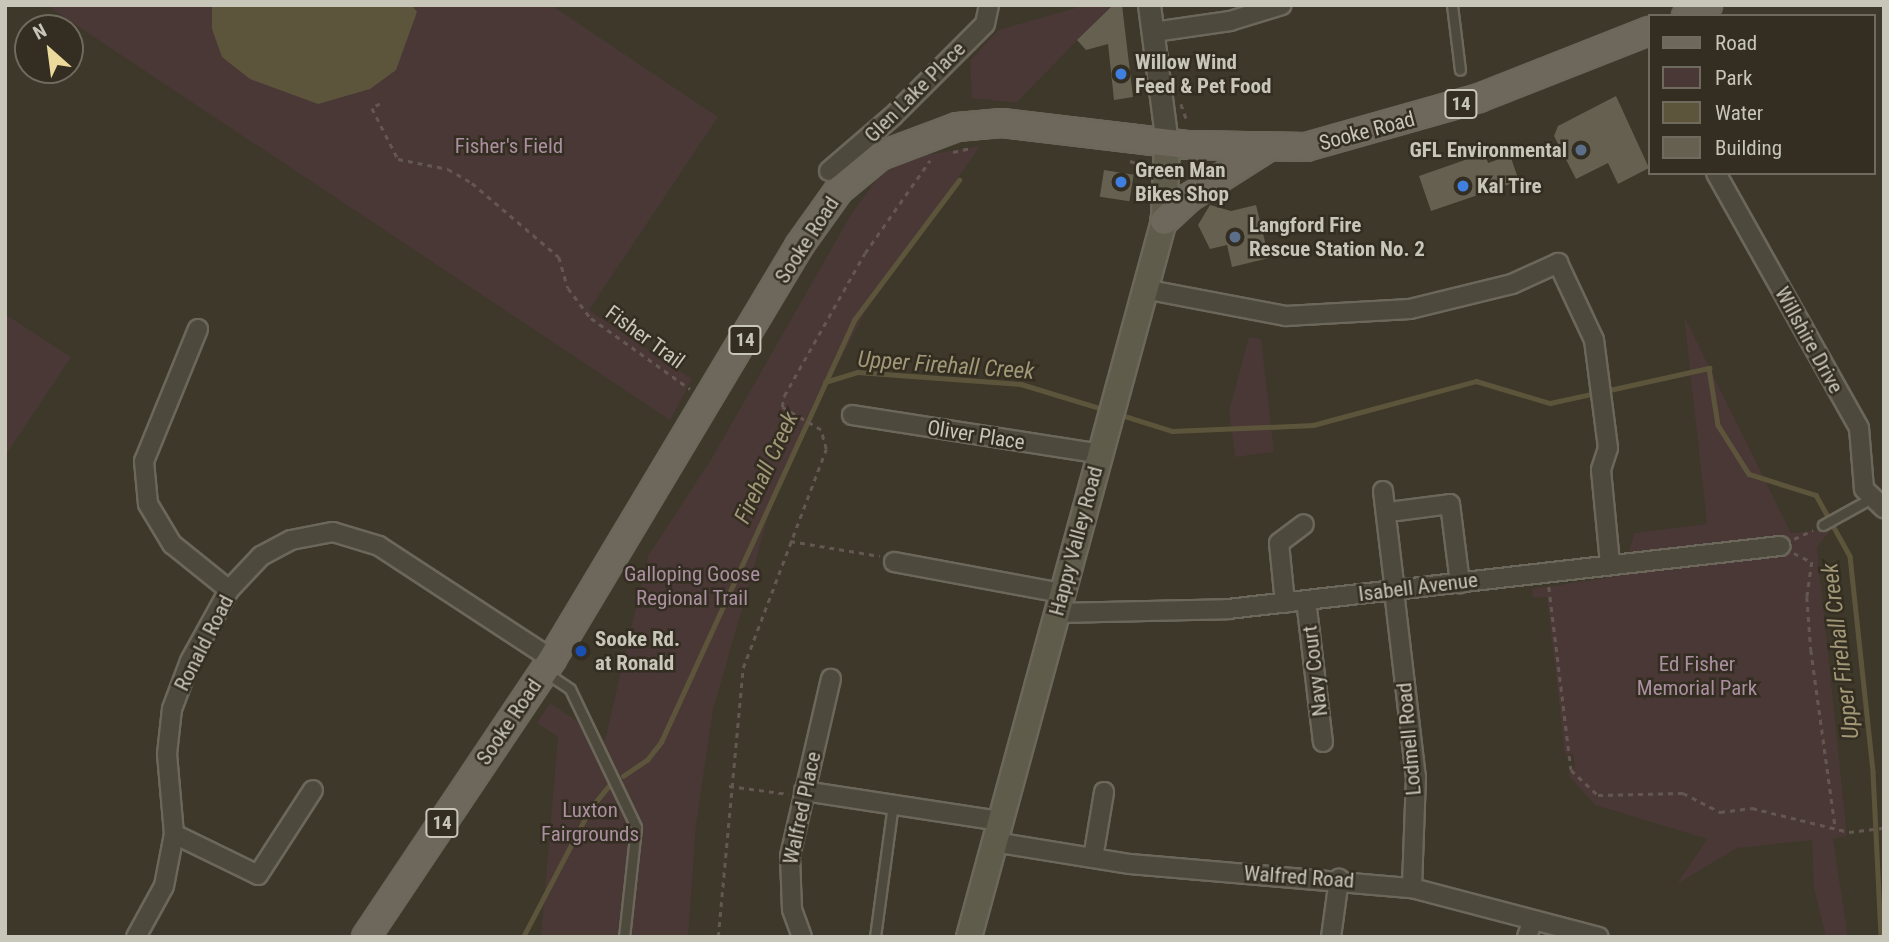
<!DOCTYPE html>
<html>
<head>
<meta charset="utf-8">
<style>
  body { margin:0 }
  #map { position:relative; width:1889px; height:942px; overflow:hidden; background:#3d3829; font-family:"Roboto Condensed",sans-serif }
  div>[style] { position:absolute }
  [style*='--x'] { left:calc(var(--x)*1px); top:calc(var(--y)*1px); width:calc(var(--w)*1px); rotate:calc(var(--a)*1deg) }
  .green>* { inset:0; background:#493836 }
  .water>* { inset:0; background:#5d553b }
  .stream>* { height:4.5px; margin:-2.25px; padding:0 2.25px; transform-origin:2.25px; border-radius:2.25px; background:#5d553b }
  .building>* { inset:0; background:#65604f; transform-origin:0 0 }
  .path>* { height:2.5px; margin-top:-1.25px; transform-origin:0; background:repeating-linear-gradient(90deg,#645752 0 5px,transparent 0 10px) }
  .roads { filter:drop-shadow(2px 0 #6b675a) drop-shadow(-2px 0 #6b675a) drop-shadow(0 2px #6b675a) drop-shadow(0 -2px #6b675a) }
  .service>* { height:9px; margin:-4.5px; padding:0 4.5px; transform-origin:4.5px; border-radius:4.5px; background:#4d493c }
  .minor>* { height:18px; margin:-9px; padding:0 9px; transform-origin:9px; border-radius:9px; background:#4d493c }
  .tertiary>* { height:21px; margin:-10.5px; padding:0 10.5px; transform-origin:10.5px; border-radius:10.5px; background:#4d493c }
  .secondary>* { height:24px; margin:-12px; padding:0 12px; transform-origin:12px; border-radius:12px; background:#605c4b }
  .primary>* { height:26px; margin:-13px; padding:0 13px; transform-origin:13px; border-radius:13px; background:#6d685b }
  .dots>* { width:19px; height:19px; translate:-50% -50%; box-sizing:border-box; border:4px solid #332e21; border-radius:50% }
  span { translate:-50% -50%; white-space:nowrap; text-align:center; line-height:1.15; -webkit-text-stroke:5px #332e21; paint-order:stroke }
  .shield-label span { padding:2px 5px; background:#332e21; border:2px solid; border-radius:5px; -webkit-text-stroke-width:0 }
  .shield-label { font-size:19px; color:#c8c5b9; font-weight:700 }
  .poi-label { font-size:21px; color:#c8c5b9; font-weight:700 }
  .left { translate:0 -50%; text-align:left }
  .right { translate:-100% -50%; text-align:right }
  .street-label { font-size:21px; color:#c8c5b9 }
  .park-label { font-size:21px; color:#ab8fa0 }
  .water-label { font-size:23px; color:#a29776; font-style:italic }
  .frame { position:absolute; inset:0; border:7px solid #c8c5b9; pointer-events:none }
  .legend { position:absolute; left:1648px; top:14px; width:228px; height:161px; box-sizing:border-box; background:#332e21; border:2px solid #6f6a5e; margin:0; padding:9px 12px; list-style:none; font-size:21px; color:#c8c5b9 }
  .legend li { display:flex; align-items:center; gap:14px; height:35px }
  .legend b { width:35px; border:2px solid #6f6a5e }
  .north { position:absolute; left:14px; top:14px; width:70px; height:70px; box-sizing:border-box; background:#332e21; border:2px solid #6f6a5e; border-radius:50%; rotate:332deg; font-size:19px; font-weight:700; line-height:28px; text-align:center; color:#c8c5b9 }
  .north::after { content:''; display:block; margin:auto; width:24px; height:32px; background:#ebda9b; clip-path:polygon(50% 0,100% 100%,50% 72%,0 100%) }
</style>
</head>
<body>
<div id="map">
  <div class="green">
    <div style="clip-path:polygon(46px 5px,551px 5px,718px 117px,589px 310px,692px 379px,670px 420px)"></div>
    <div style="clip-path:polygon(1086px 5px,1112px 5px,1016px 103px,972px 98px,970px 61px,998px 30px)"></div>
    <div style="clip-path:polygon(980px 146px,866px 311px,815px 407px,769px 514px,713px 710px,696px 825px,688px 937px,541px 937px,558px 737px,537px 723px,550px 703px,605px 740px,648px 556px,712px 458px,850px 216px,890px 161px)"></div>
    <div style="clip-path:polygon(5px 314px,71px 357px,5px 456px)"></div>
    <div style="clip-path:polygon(1684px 316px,1791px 533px,1831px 529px,1817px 548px,1847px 836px,1833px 839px,1848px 937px,1826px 937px,1814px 888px,1812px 840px,1737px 848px,1677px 884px,1707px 839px,1595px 805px,1568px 775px,1575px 766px,1573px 754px,1565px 755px,1547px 597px,1533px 598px,1532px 589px,1605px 578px,1628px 556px,1634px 533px,1707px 524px)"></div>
    <div style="clip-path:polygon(1249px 337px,1261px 339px,1274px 452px,1235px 457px,1229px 411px)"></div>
  </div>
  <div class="water">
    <div style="clip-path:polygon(212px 5px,412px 5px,417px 12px,396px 70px,370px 89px,318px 104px,250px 79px,222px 57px,212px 29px)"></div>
  </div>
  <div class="stream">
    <div style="--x:825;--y:382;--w:34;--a:-17"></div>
    <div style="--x:857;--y:372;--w:164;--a:4.2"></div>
    <div style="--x:1021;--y:384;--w:89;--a:17"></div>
    <div style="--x:1605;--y:391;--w:107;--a:-12.5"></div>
    <div style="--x:1709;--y:368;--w:58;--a:81"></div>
    <div style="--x:1718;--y:425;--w:58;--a:57.7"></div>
    <div style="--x:1749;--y:474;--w:70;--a:17.4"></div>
    <div style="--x:1816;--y:495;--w:70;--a:60.9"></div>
    <div style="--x:1850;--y:556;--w:217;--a:83.9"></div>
    <div style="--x:1873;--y:772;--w:165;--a:87.2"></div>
    <div style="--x:1121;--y:415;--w:53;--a:17.4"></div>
    <div style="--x:1172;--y:431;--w:141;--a:-2.4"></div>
    <div style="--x:1313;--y:425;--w:169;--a:-15.1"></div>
    <div style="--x:1476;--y:381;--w:77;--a:16.6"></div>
    <div style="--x:1550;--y:403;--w:47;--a:-12.3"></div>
    <div style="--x:623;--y:776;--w:29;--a:-34"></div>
    <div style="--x:647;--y:760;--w:23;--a:-52"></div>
    <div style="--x:661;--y:742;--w:464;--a:-65.4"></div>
    <div style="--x:854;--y:320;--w:175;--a:-53.1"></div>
    <div style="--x:523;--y:937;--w:144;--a:-62.4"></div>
    <div style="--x:590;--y:809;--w:32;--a:-51"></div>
  </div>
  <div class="building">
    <div style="clip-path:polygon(1113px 5px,1122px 5px,1133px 97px,1114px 100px,1108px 44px,1086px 50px,1077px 40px)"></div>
    <div style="clip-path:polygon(1616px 96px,1649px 168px,1618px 184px,1608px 163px,1576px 179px,1554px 136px,1558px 126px)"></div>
    <div style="clip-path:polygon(1485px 153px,1488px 163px,1510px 155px,1519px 181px,1431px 211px,1419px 176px)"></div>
    <div style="left:1104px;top:170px;width:30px;height:27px;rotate:9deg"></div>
    <div style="clip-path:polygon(1210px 205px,1231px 211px,1256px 205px,1269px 258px,1232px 267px,1227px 245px,1210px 249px,1198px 225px)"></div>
  </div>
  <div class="path">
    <div style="--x:380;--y:104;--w:9;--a:153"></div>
    <div style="--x:372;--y:108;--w:57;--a:63"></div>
    <div style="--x:398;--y:159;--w:51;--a:11.3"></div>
    <div style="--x:448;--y:169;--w:28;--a:30"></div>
    <div style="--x:472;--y:183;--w:114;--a:40.4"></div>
    <div style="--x:559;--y:257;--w:32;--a:74"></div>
    <div style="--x:568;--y:288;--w:38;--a:53"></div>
    <div style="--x:591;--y:318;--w:122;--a:35.6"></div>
    <div style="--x:1181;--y:104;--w:20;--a:70"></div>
    <div style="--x:953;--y:152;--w:17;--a:-13"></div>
    <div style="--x:1130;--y:161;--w:17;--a:17"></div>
    <div style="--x:1794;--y:539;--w:21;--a:-25"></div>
    <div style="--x:790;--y:541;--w:91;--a:9.5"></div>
    <div style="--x:1794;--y:553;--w:20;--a:27"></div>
    <div style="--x:1812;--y:562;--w:35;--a:98"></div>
    <div style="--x:1807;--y:597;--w:53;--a:85.7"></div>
    <div style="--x:1811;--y:650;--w:178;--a:82.2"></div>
    <div style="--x:1549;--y:587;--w:184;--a:83.1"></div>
    <div style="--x:1571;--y:770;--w:37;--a:43"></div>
    <div style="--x:1598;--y:795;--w:85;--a:-1.3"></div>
    <div style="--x:1683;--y:793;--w:42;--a:27.2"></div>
    <div style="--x:1720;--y:812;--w:32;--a:-7"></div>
    <div style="--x:1752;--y:808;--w:100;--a:13.9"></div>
    <div style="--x:1849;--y:832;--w:35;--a:-7"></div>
    <div style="--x:729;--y:786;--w:60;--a:7.7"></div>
    <div style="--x:718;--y:937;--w:270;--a:-84.7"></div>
    <div style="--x:743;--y:668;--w:234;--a:-69.2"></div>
    <div style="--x:826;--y:449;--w:20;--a:-105"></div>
    <div style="--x:821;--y:430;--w:45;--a:-149.5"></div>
    <div style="--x:782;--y:407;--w:11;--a:-80"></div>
    <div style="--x:784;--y:396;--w:164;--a:-60.5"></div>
    <div style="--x:865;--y:253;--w:113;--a:-55"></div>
  </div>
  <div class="roads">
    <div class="service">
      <div style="--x:1452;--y:5;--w:65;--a:83"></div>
      <div style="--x:1823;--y:525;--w:54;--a:-29"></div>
      <div style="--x:545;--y:672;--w:30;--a:34"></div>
      <div style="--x:570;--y:689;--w:153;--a:64.4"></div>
      <div style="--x:636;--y:827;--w:111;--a:96.2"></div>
      <div style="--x:875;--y:937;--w:134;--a:-82.3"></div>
    </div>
    <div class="minor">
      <div style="--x:1154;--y:32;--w:77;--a:-8.2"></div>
      <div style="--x:1230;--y:21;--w:54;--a:-17.1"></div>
      <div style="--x:829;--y:171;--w:84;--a:-40.7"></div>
      <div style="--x:893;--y:116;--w:130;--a:-45"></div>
      <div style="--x:985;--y:24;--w:19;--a:-78"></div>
      <div style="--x:1716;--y:173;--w:292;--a:60.7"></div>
      <div style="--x:1859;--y:428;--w:61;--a:85.3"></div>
      <div style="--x:1864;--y:489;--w:28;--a:44"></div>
      <div style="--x:1144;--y:289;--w:145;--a:10.8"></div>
      <div style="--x:1286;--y:316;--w:124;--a:-3.2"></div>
      <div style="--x:1410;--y:309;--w:105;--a:-13.8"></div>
      <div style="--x:1512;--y:284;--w:51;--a:-24.5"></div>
      <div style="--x:1558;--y:263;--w:85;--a:64.9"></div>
      <div style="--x:1594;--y:340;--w:109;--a:82.6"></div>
      <div style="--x:1608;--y:448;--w:23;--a:108"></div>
      <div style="--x:1601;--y:470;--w:94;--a:84.5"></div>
      <div style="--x:198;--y:329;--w:143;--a:112.2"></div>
      <div style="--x:144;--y:461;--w:43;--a:84.7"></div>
      <div style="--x:148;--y:504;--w:47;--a:59"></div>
      <div style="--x:172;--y:544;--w:73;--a:38.9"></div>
      <div style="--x:852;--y:415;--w:251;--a:8.9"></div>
      <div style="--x:1383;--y:491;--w:101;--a:83.2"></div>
      <div style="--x:1397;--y:511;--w:53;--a:-7.5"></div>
      <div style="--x:1450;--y:504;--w:80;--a:82.8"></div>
      <div style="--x:894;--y:562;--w:170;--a:10.5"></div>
      <div style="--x:1394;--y:591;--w:187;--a:83.3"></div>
      <div style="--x:1416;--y:777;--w:111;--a:92.1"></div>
      <div style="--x:1306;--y:600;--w:143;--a:83.2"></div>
      <div style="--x:1285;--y:603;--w:60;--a:-95.7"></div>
      <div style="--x:1279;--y:543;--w:31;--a:-37"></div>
      <div style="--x:1056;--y:613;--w:172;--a:-1.3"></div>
      <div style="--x:1228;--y:609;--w:556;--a:-6.51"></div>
      <div style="--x:804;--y:791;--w:198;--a:8.7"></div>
      <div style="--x:174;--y:834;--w:93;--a:26"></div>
      <div style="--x:258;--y:875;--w:101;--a:-57.1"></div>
      <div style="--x:994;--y:842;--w:138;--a:9.2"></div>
      <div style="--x:1130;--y:864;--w:283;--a:4.9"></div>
      <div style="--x:1412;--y:888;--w:193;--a:14.7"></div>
      <div style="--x:1093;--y:858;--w:67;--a:-80.5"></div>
      <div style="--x:136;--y:937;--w:58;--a:-61.2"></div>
      <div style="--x:164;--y:886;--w:53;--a:-79.1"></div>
      <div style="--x:174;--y:834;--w:80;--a:-95"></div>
      <div style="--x:167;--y:754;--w:45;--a:-83.7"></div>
      <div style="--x:172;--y:709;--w:51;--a:-69.4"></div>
      <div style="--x:190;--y:661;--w:81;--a:-61.2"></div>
      <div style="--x:229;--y:590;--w:47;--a:-46.7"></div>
      <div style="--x:261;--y:556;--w:34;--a:-28"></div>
      <div style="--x:291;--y:540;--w:43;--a:-10.8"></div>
      <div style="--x:333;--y:532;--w:48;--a:16.9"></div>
      <div style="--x:379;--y:546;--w:207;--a:33.2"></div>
      <div style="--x:802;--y:937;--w:30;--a:-110"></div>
      <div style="--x:792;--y:909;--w:53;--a:-92.2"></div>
      <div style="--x:790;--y:856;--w:182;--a:-77"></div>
      <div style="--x:1331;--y:937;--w:59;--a:-82.1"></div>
      <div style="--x:1527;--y:937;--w:18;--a:-71"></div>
    </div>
    <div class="tertiary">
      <div style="--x:1149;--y:5;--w:139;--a:82.6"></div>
    </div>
    <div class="secondary">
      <div style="--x:969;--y:937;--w:742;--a:-74.77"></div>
      <div style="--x:1164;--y:221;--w:78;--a:-87.8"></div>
    </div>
    <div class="primary">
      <div style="--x:1686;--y:16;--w:25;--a:-27"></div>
      <div style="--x:1164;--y:221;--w:35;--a:-43"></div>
      <div style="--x:1190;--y:197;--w:88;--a:-32.4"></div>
      <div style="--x:366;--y:937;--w:334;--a:-56.2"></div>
      <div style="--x:552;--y:659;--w:481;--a:-59.1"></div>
      <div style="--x:799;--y:246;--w:69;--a:-54.5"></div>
      <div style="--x:839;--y:190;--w:53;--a:-39.7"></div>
      <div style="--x:880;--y:156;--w:82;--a:-20.6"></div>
      <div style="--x:957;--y:127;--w:45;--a:-5.1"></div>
      <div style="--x:1002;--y:123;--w:186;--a:6.8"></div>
      <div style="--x:1187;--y:145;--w:119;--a:1"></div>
      <div style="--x:1306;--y:147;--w:180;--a:-15.8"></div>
      <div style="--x:1479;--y:98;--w:183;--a:-21.5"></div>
    </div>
  </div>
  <div class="dots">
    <div style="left:1121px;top:74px;background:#3f7fe0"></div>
    <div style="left:1581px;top:150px;background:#5c6f8a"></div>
    <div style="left:1121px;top:182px;background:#3f7fe0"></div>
    <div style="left:1463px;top:186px;background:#3f7fe0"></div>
    <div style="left:1235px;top:237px;background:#5c6f8a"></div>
    <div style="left:581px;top:651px;background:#1a4fb4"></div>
  </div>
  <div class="shield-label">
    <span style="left:1461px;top:104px">14</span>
    <span style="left:745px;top:340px">14</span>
    <span style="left:442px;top:823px">14</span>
  </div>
  <div class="poi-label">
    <span class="left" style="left:1135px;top:74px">Willow Wind<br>Feed &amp; Pet Food</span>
    <span class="right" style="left:1567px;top:150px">GFL Environmental</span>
    <span class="left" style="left:1135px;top:182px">Green Man<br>Bikes Shop</span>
    <span class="left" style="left:1477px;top:186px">Kal Tire</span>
    <span class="left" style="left:1249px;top:237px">Langford Fire<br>Rescue Station No. 2</span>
    <span class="left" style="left:595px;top:651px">Sooke Rd.<br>at Ronald</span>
  </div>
  <div class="street-label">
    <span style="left:915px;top:92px;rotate:-45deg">Glen Lake Place</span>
    <span style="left:1367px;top:131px;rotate:-15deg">Sooke Road</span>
    <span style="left:807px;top:240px;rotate:-57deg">Sooke Road</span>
    <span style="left:645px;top:337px;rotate:36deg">Fisher Trail</span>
    <span style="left:1809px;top:340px;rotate:61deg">Willshire Drive</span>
    <span style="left:976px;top:435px;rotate:9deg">Oliver Place</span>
    <span style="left:1076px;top:541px;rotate:-75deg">Happy Valley Road</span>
    <span style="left:1418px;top:587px;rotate:-7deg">Isabell Avenue</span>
    <span style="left:204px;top:643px;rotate:-63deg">Ronald Road</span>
    <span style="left:1315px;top:671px;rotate:-97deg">Navy Court</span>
    <span style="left:509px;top:722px;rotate:-56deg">Sooke Road</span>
    <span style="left:1409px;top:739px;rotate:-95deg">Lodmell Road</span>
    <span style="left:802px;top:808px;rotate:-78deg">Walfred Place</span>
    <span style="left:1299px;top:877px;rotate:4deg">Walfred Road</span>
  </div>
  <div class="park-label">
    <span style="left:509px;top:146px">Fisher's Field</span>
    <span style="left:692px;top:586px">Galloping Goose<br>Regional Trail</span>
    <span style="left:1697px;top:676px">Ed Fisher<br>Memorial Park</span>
    <span style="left:590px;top:822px">Luxton<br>Fairgrounds</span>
  </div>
  <div class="water-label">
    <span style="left:946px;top:366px;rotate:4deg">Upper Firehall Creek</span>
    <span style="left:767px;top:468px;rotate:-65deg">Firehall Creek</span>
    <span style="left:1841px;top:651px;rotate:-97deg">Upper Firehall Creek</span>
  </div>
  <div class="frame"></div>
  <ul class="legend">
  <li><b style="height:9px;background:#6d685b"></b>Road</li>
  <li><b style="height:19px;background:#493836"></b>Park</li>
  <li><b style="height:19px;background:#5d553b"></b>Water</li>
  <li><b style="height:19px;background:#65604f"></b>Building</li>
  </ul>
  <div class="north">N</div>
</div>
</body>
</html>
